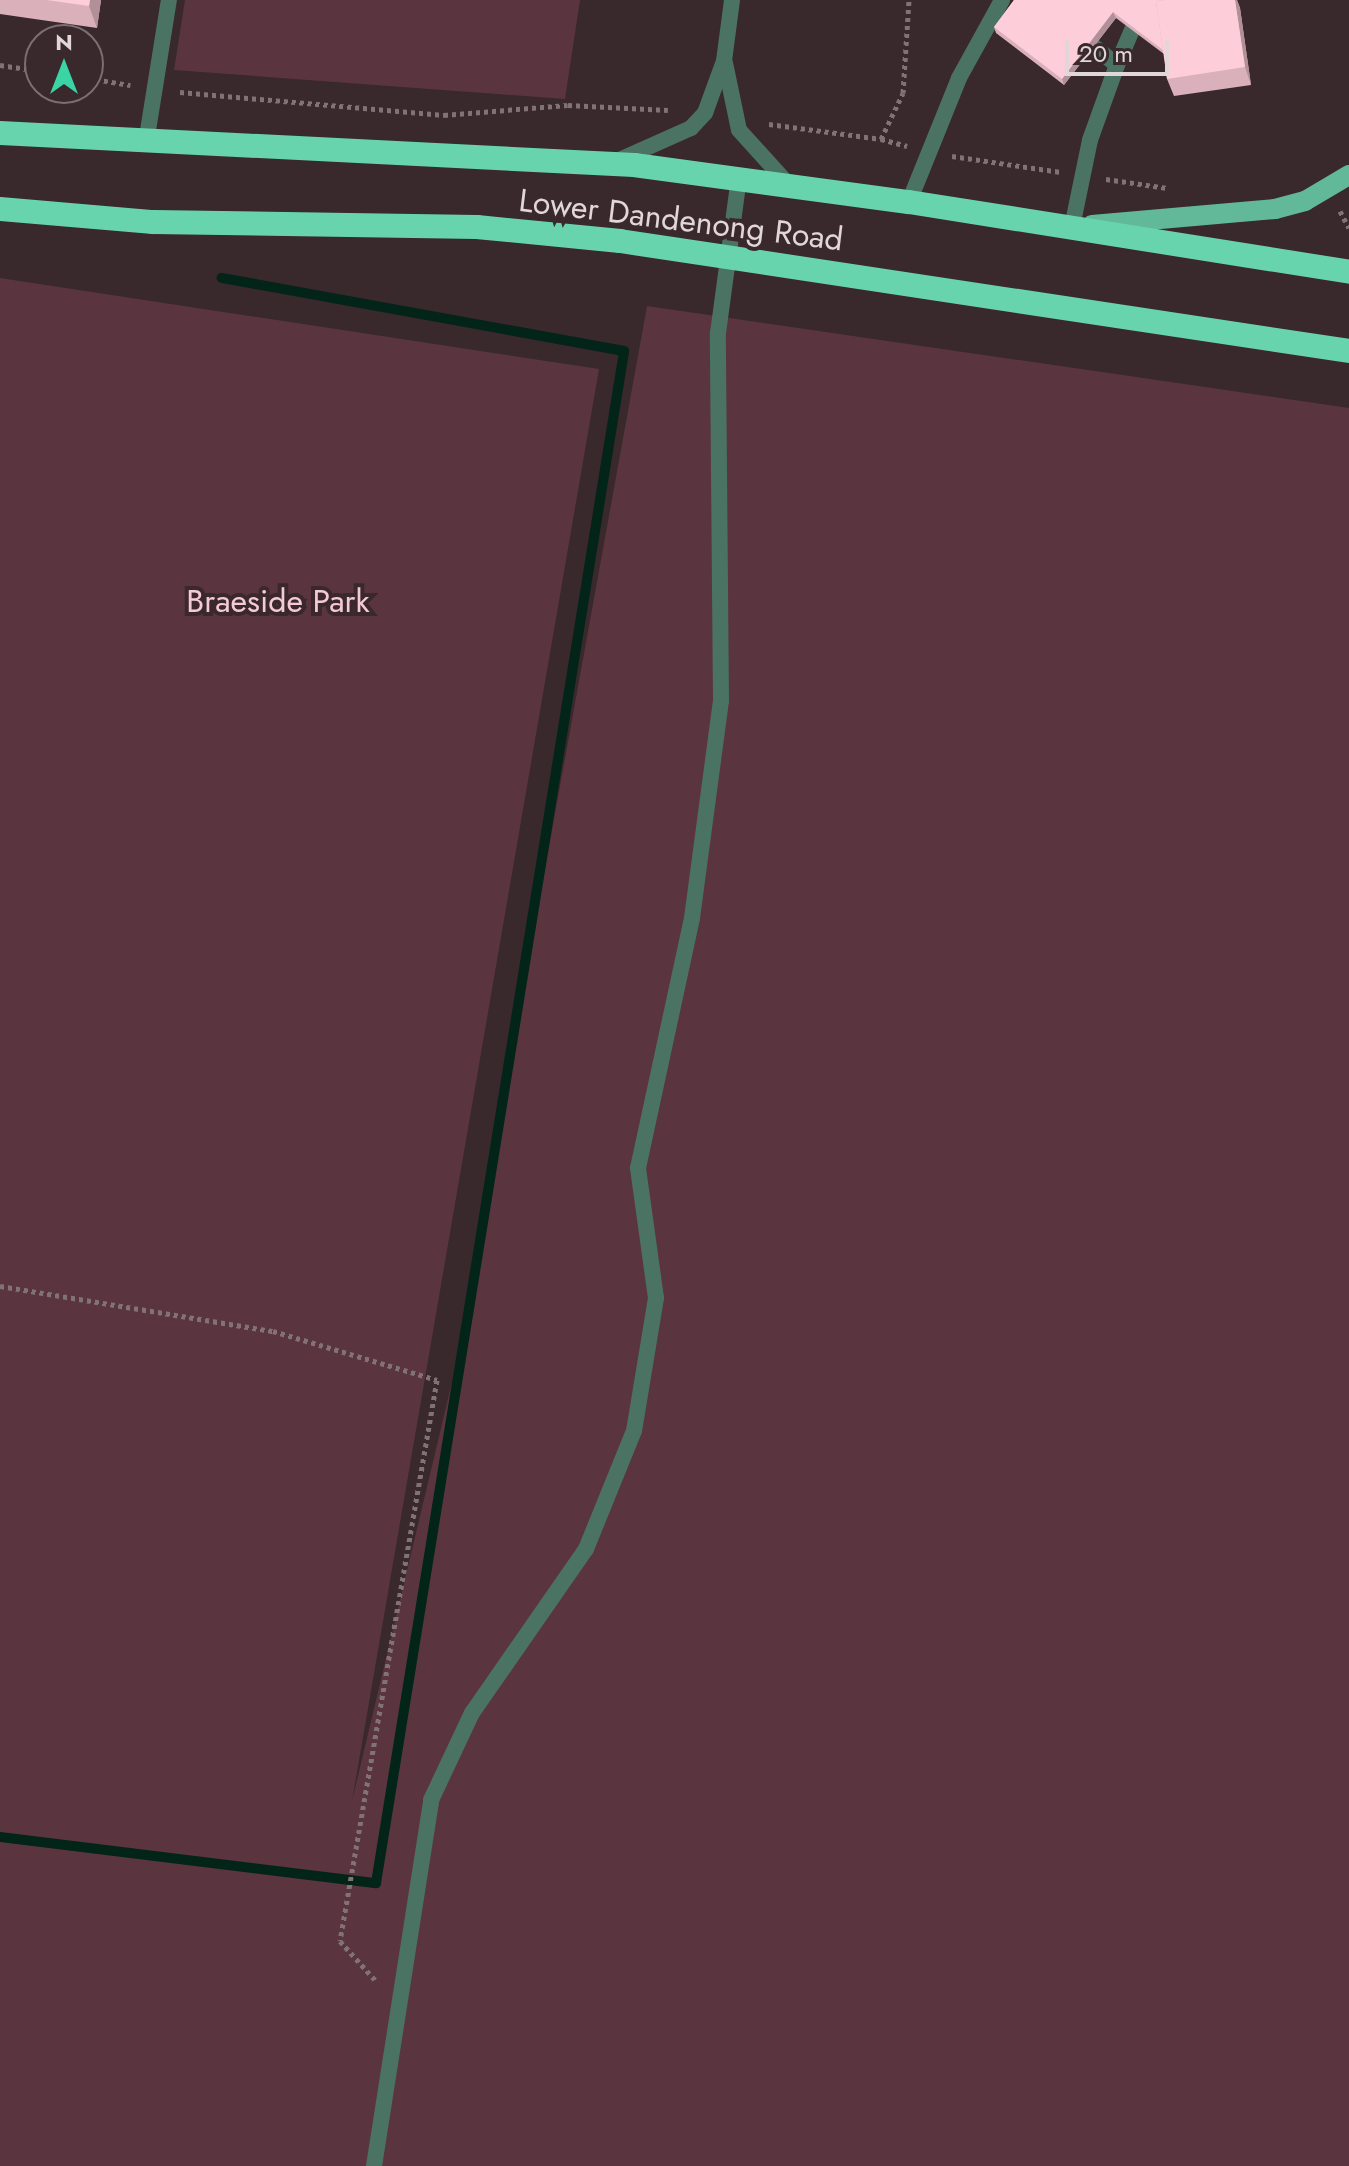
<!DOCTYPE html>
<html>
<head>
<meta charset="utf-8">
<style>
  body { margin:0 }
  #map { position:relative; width:1349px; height:2166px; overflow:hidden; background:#39282c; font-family:Jost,sans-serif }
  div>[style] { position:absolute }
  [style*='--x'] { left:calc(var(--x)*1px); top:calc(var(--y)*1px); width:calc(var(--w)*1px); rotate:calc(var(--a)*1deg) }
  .green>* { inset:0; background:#5a353f }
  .stream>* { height:10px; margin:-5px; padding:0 5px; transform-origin:5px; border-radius:5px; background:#022419 }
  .path>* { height:5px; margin-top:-2.5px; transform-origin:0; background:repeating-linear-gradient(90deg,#817275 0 4px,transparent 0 8px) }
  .lane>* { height:16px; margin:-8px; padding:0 8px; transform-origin:8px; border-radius:8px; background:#4b7363 }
  .street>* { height:16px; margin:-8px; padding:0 8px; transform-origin:8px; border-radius:8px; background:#4b7363 }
  .primary>* { height:20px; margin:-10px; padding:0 10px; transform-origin:10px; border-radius:10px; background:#61b999 }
  .highway>* { height:24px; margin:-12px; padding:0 12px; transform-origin:12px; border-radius:12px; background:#68d4ae }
  .wall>* { inset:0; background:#dab1bb }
  .shaded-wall>* { inset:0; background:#b19098 }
  .building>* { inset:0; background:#fdced9 }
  span { translate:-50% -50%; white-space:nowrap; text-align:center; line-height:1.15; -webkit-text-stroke:8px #39282c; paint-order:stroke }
  .street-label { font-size:32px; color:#e1d6d8 }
  .park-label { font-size:32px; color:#f6cad5 }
  .north { position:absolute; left:24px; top:24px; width:80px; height:80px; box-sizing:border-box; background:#39282c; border:2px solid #7c6e71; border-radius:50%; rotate:0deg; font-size:22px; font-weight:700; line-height:32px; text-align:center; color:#e1d6d8 }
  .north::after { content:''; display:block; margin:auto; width:28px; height:36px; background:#3ad4a5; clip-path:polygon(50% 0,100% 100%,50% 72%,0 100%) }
  .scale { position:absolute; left:1065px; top:40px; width:104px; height:36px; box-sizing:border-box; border:4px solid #e1d6d8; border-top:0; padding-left:10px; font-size:24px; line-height:28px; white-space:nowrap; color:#e1d6d8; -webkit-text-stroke:6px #39282c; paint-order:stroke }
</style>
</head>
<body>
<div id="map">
  <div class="green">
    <div style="clip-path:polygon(185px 0,580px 0,565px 99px,174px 70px)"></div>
    <div style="clip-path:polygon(0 278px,599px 369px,352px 1801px,452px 1382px,647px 306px,1349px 408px,1349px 2166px,0 2166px)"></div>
  </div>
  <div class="stream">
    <div style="--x:0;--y:1837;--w:379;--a:7"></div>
    <div style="--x:376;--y:1883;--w:1552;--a:-80.8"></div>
    <div style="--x:624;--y:351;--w:409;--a:-169.7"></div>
  </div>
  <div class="path">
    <div style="--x:0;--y:65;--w:40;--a:8.5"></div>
    <div style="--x:88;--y:78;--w:43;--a:9.5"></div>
    <div style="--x:180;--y:92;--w:265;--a:5"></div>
    <div style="--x:444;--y:115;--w:124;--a:-4.6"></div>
    <div style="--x:568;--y:105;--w:100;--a:2.9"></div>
    <div style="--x:769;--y:124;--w:113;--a:7.6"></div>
    <div style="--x:881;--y:139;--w:51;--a:-64.4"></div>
    <div style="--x:903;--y:93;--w:93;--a:-86.3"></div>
    <div style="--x:881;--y:139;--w:27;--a:15"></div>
    <div style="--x:952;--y:156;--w:110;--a:8.4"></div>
    <div style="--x:1106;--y:179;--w:62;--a:8.4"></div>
    <div style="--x:1340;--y:211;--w:19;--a:62"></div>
    <div style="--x:0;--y:1286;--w:277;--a:9.4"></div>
    <div style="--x:273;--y:1331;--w:171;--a:16.6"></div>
    <div style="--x:437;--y:1380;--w:569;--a:99.81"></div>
    <div style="--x:340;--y:1941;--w:54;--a:48"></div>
  </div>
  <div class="lane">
    <div style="--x:1077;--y:33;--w:51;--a:38.7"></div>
    <div style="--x:909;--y:202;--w:134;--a:-68"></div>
    <div style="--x:959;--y:78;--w:89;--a:-61.1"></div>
    <div style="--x:1072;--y:227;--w:89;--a:-78.3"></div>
    <div style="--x:1090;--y:140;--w:80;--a:-70.2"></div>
    <div style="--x:1117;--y:65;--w:53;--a:-66.8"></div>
    <div style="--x:1138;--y:16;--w:21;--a:-51"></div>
    <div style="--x:374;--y:2166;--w:370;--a:-81.1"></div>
    <div style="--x:431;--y:1800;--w:96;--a:-64.8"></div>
    <div style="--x:472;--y:1713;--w:200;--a:-55.2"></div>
    <div style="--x:586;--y:1549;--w:127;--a:-67.9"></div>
    <div style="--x:634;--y:1431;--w:135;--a:-80.6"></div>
    <div style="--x:656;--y:1298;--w:131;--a:-97.9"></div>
    <div style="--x:638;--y:1168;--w:256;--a:-77.8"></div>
    <div style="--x:692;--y:918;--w:219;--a:-82.4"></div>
    <div style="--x:721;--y:701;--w:368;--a:-90.5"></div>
    <div style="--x:718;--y:333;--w:157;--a:-82.3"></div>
  </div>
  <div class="street">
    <div style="--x:725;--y:63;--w:68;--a:78.2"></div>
    <div style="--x:739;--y:130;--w:73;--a:47.8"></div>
    <div style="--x:146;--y:143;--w:145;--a:-80.9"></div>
    <div style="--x:617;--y:161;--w:81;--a:-24"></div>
    <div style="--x:691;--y:128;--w:21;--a:-47"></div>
    <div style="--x:705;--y:113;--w:55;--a:-69.9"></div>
    <div style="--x:724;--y:61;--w:62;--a:-82.5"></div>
  </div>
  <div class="primary">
    <div style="--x:1092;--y:225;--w:184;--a:-5"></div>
    <div style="--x:1275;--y:209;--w:31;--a:-15"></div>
    <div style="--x:1305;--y:201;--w:51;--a:-30.6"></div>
  </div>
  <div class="highway">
    <div style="--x:0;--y:133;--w:635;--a:2.89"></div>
    <div style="--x:634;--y:165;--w:277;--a:7.7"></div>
    <div style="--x:909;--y:202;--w:446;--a:9"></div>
    <div style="--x:0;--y:209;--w:154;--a:4.9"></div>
    <div style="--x:153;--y:222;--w:324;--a:0.9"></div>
    <div style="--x:477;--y:227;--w:144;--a:5.6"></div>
    <div style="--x:620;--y:241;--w:737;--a:8.58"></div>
  </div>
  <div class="wall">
    <div style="clip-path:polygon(0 0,101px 0,97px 28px,0 14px)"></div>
    <div style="clip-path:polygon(1014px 0,1237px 0,1240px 8px,1251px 85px,1174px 96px,1167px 79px,1164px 54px,1116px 18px,1064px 85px,996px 33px,994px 27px)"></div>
  </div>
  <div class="shaded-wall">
    <div style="clip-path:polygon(90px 0,101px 0,97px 28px,89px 6px)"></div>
    <div style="clip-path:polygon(1235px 0,1237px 0,1240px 8px,1251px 85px,1245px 67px)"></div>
    <div style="clip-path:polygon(1113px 12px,1116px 18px,1064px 85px,1062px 79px)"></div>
  </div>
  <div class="building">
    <div style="clip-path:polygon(47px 0,90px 0,89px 6px)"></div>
    <div style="clip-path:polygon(1014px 0,1167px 0,1156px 1px,1163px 50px,1113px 12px,1062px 79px,994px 27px)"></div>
    <div style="clip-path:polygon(1166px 0,1235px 0,1245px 67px,1167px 79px,1156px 1px)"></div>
  </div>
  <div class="street-label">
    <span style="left:681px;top:220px;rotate:7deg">Lower Dandenong Road</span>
  </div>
  <div class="park-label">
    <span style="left:278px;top:601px">Braeside Park</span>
  </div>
  <div class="north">N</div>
  <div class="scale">20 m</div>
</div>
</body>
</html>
